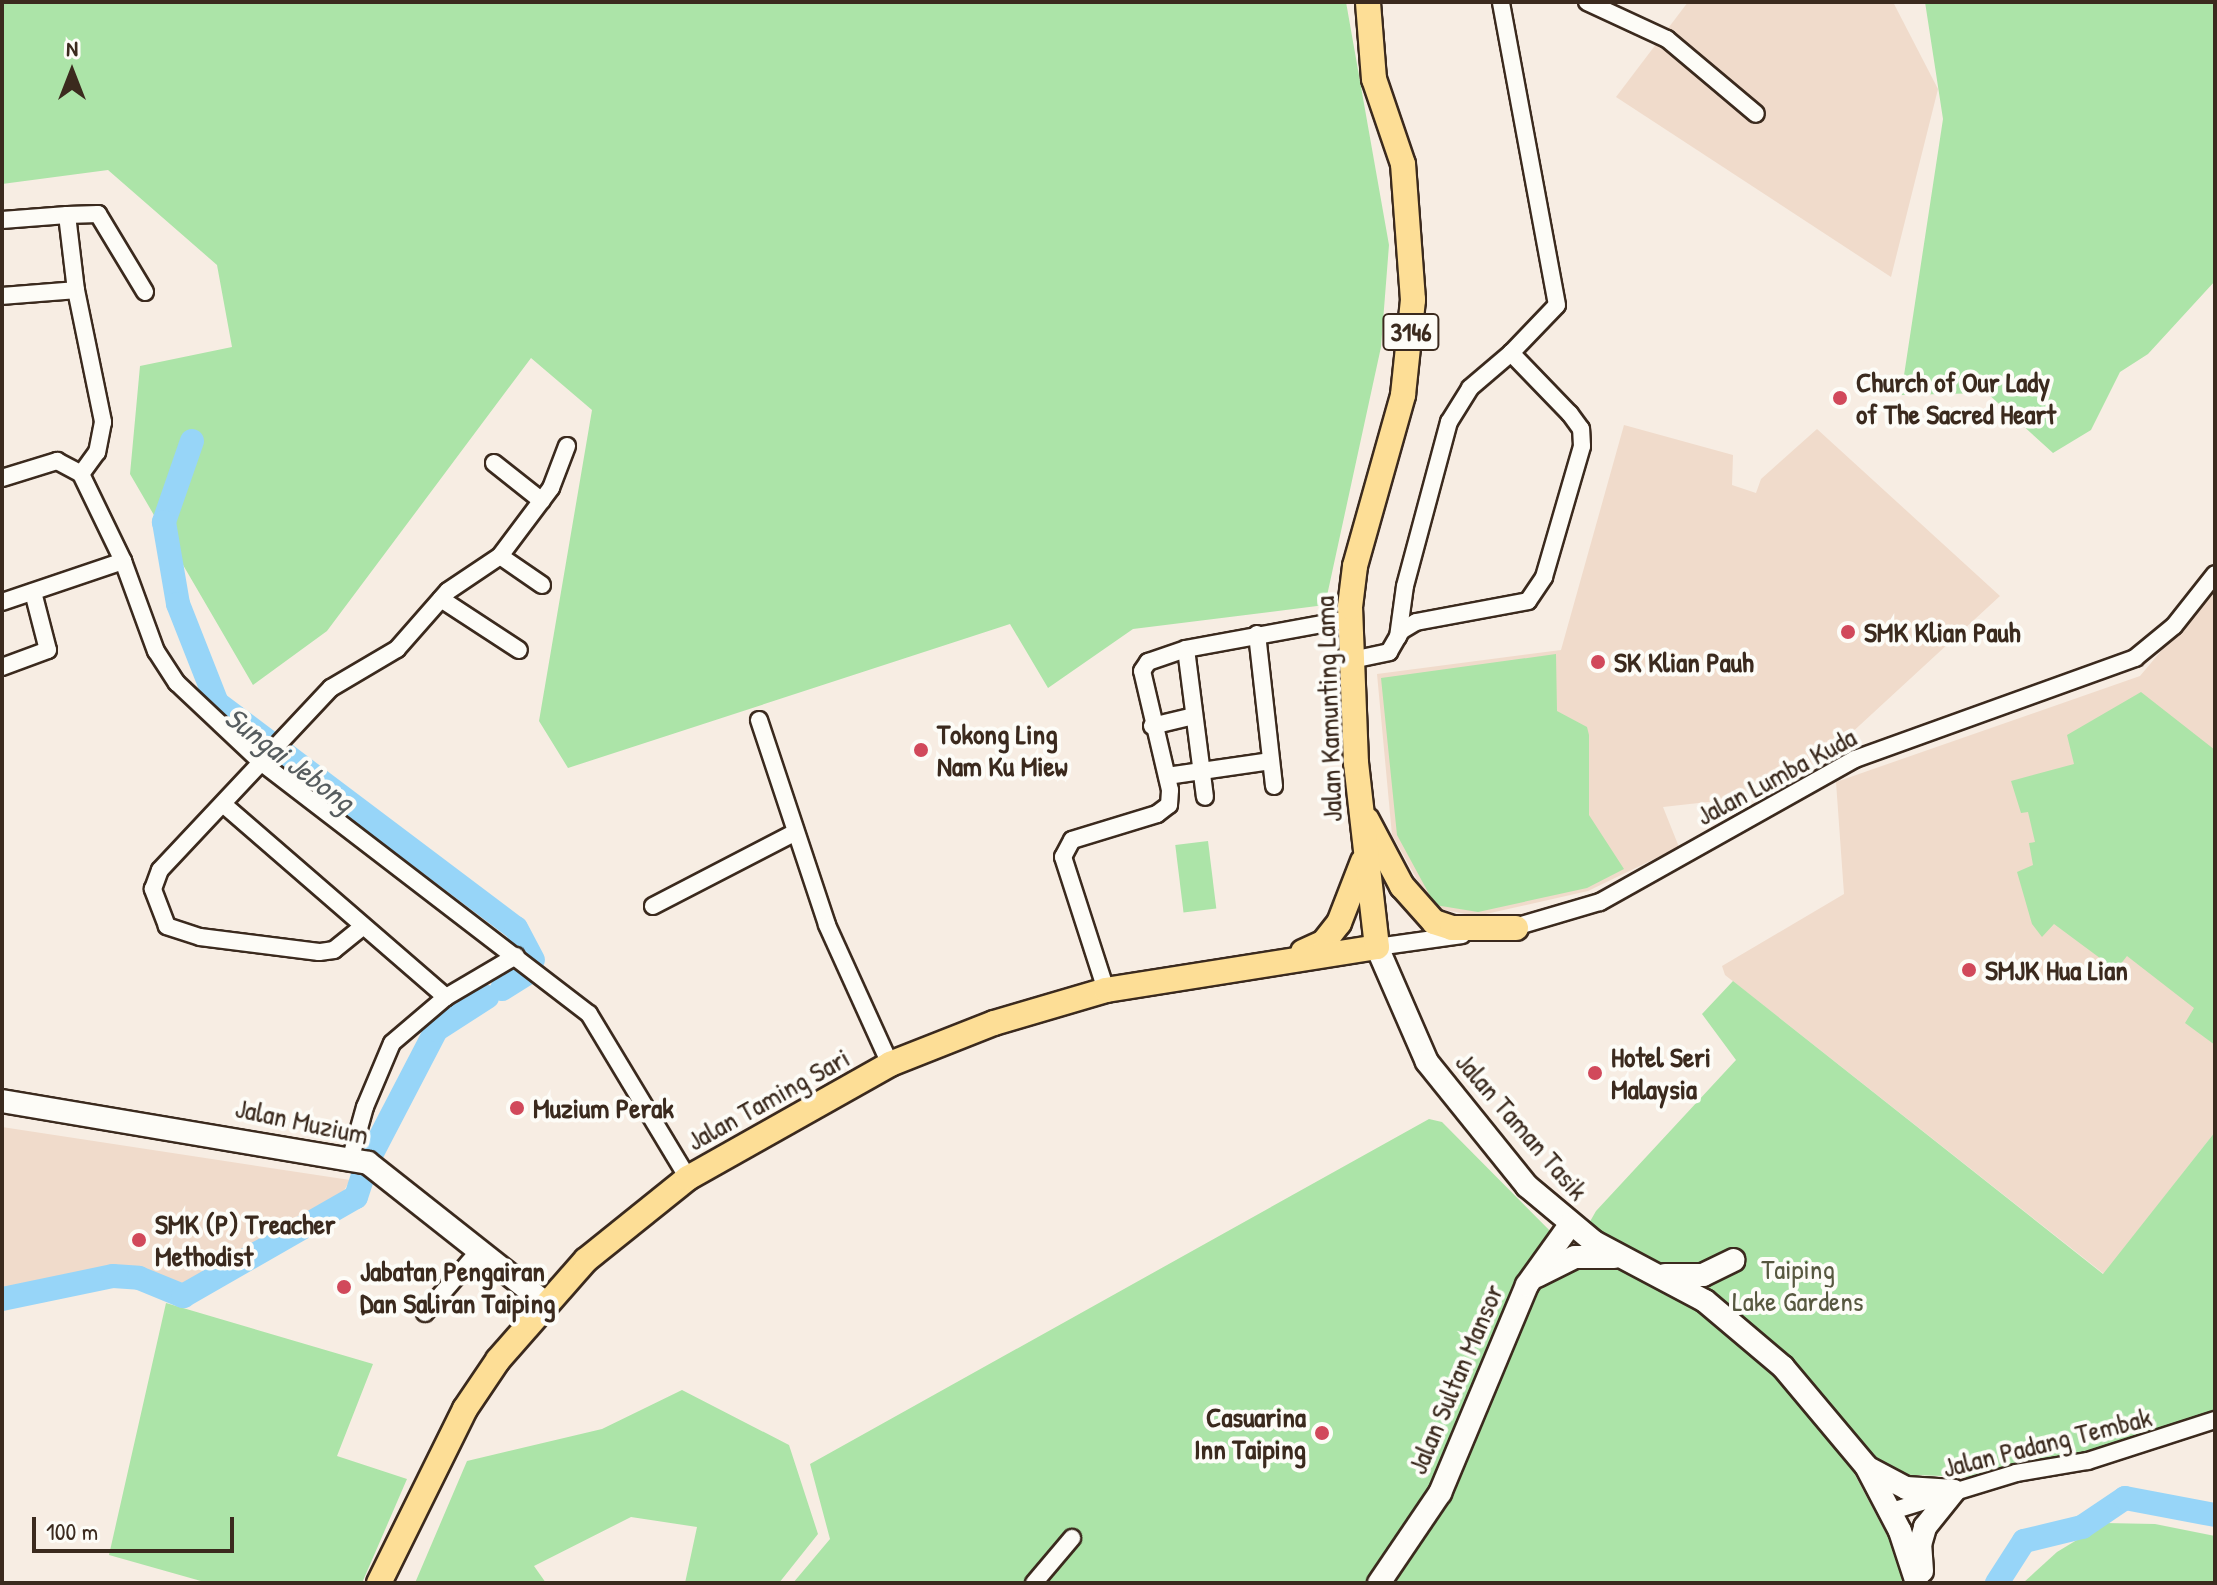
<!DOCTYPE html>
<html>
<head>
<meta charset="utf-8">
<style>
  body { margin:0 }
  #map { position:relative; width:2217px; height:1585px; overflow:hidden; background:#f7ede3; font-family:"Patrick Hand",sans-serif }
  div>[style] { position:absolute }
  [style*='--x'] { left:calc(var(--x)*1px); top:calc(var(--y)*1px); width:calc(var(--w)*1px); rotate:calc(var(--a)*1deg) }
  .built>* { inset:0; background:#f0dbcb }
  .green>* { inset:0; background:#ace4a8; transform-origin:0 0 }
  .river>* { height:24px; margin:-12px; padding:0 12px; transform-origin:12px; border-radius:12px; background:#97d5f8 }
  .roads { filter:drop-shadow(2px 0 #3b2a1e) drop-shadow(-2px 0 #3b2a1e) drop-shadow(0 2px #3b2a1e) drop-shadow(0 -2px #3b2a1e) }
  .street>* { height:16px; margin:-8px; padding:0 8px; transform-origin:8px; border-radius:8px; background:#fdfcf7 }
  .secondary>* { height:22px; margin:-11px; padding:0 11px; transform-origin:11px; border-radius:11px; background:#fdfcf7 }
  .primary>* { height:24px; margin:-12px; padding:0 12px; transform-origin:12px; border-radius:12px; background:#fdde96 }
  .dots>* { width:22px; height:22px; translate:-50% -50%; box-sizing:border-box; border:4px solid #fdfcf7; border-radius:50% }
  span { translate:-50% -50%; white-space:nowrap; text-align:center; line-height:1.15; -webkit-text-stroke:8px #fdfcf7; paint-order:stroke }
  .shield-label span { padding:2px 6px; background:#fdfcf7; border:2px solid; border-radius:6px; -webkit-text-stroke-width:0 }
  .shield-label { font-size:26px; color:#3b2a1e; font-weight:700 }
  .poi-label { font-size:28px; color:#3b2a1e; font-weight:700 }
  .left { translate:0 -50%; text-align:left }
  .right { translate:-100% -50%; text-align:right }
  .street-label { font-size:28px; color:#3b2a1e }
  .park-label { font-size:28px; color:#575840 }
  .water-label { font-size:30px; color:#575d5f; font-style:italic }
  .frame { position:absolute; inset:0; border:4px solid #3b2a1e; pointer-events:none }
  .north { position:absolute; left:32px; top:32px; width:80px; height:80px; -webkit-text-stroke:6px #fdfcf7; paint-order:stroke; rotate:0deg; font-size:22px; font-weight:700; line-height:32px; text-align:center; color:#3b2a1e }
  .north::after { content:''; display:block; margin:auto; width:28px; height:36px; background:#3b2a1e; clip-path:polygon(50% 0,100% 100%,50% 72%,0 100%) }
  .scale { position:absolute; left:32px; top:1517px; width:202px; height:36px; box-sizing:border-box; border:4px solid #3b2a1e; border-top:0; padding-left:10px; font-size:24px; line-height:28px; white-space:nowrap; color:#3b2a1e; -webkit-text-stroke:6px #fdfcf7; paint-order:stroke }
</style>
</head>
<body>
<div id="map">
  <div class="built">
    <div style="clip-path:polygon(1688px 2px,1893px 2px,1938px 89px,1891px 277px,1616px 97px)"></div>
    <div style="clip-path:polygon(1624px 425px,1733px 455px,1732px 485px,1756px 493px,1761px 479px,1817px 429px,2000px 596px,1822px 760px,1752px 797px,1663px 807px,1679px 847px,1588px 891px,1477px 916px,1433px 908px,1392px 835px,1377px 674px,1561px 650px)"></div>
    <div style="clip-path:polygon(2215px 587px,2215px 1132px,2104px 1274px,1725px 975px,1722px 966px,1844px 894px,1836px 782px,2140px 676px)"></div>
    <div style="clip-path:polygon(2px 1127px,350px 1180px,337px 1203px,183px 1296px,139px 1278px,52px 1286px,2px 1298px)"></div>
  </div>
  <div class="green">
    <div style="clip-path:polygon(2px 2px,1346px 2px,1389px 245px,1381px 347px,1325px 605px,1133px 629px,1048px 688px,1010px 624px,568px 768px,539px 721px,592px 410px,531px 358px,327px 631px,253px 685px,130px 474px,140px 366px,232px 347px,217px 265px,108px 170px,2px 184px)"></div>
    <div style="clip-path:polygon(1925px 2px,2215px 2px,2215px 281px,2148px 354px,2120px 372px,2091px 430px,2053px 453px,1987px 393px,1901px 395px,1943px 119px)"></div>
    <div style="clip-path:polygon(1556px 654px,1557px 711px,1587px 727px,1589px 735px,1589px 815px,1624px 869px,1587px 888px,1478px 912px,1435px 905px,1397px 835px,1381px 678px)"></div>
    <div style="clip-path:polygon(2141px 692px,2215px 750px,2215px 1045px,2185px 1023px,2194px 1008px,2127px 956px,2116px 970px,2054px 924px,2042px 937px,2032px 924px,2017px 872px,2033px 865px,2029px 843px,2035px 842px,2028px 812px,2021px 813px,2011px 781px,2074px 764px,2067px 735px)"></div>
    <div style="left:1208px;top:841px;width:68px;height:33px;rotate:83deg"></div>
    <div style="clip-path:polygon(1733px 981px,2103px 1274px,2215px 1132px,2215px 1410px,2090px 1451px,1973px 1477px,1854px 1473px,1900px 1560px,1902px 1583px,793px 1583px,830px 1539px,810px 1464px,1429px 1119px,1442px 1122px,1572px 1253px,1596px 1211px,1736px 1060px,1702px 1014px)"></div>
    <div style="clip-path:polygon(166px 1303px,373px 1364px,337px 1456px,407px 1479px,362px 1583px,208px 1583px,109px 1555px)"></div>
    <div style="clip-path:polygon(682px 1390px,789px 1445px,818px 1534px,779px 1583px,685px 1583px,697px 1527px,631px 1517px,534px 1566px,546px 1583px,415px 1583px,467px 1461px,602px 1429px)"></div>
    <div style="clip-path:polygon(2105px 1523px,2155px 1524px,2215px 1536px,2215px 1583px,2023px 1583px,2057px 1552px)"></div>
  </div>
  <div class="river">
    <div style="--x:192;--y:441;--w:86;--a:109.1"></div>
    <div style="--x:164;--y:522;--w:83;--a:80.3"></div>
    <div style="--x:178;--y:604;--w:106;--a:68.5"></div>
    <div style="--x:217;--y:703;--w:374;--a:37"></div>
    <div style="--x:516;--y:928;--w:36;--a:62"></div>
    <div style="--x:502;--y:989;--w:32;--a:-32"></div>
    <div style="--x:370;--y:1157;--w:143;--a:-62.5"></div>
    <div style="--x:436;--y:1030;--w:61;--a:-32.9"></div>
    <div style="--x:2;--y:1299;--w:113;--a:-11.7"></div>
    <div style="--x:113;--y:1276;--w:26;--a:4"></div>
    <div style="--x:139;--y:1278;--w:48;--a:22.2"></div>
    <div style="--x:183;--y:1296;--w:199;--a:-29.8"></div>
    <div style="--x:356;--y:1197;--w:25;--a:-72"></div>
    <div style="--x:1997;--y:1583;--w:50;--a:-57.3"></div>
    <div style="--x:2024;--y:1541;--w:60;--a:-13.6"></div>
    <div style="--x:2082;--y:1527;--w:52;--a:-34"></div>
    <div style="--x:2125;--y:1498;--w:92;--a:10.7"></div>
  </div>
  <div class="roads">
    <div class="street">
      <div style="--x:1587;--y:2;--w:88;--a:24.8"></div>
      <div style="--x:1667;--y:39;--w:116;--a:40.1"></div>
      <div style="--x:67;--y:215;--w:31;--a:-2"></div>
      <div style="--x:98;--y:214;--w:91;--a:58.9"></div>
      <div style="--x:2;--y:220;--w:65;--a:-4.4"></div>
      <div style="--x:67;--y:215;--w:76;--a:83.2"></div>
      <div style="--x:76;--y:290;--w:135;--a:78.4"></div>
      <div style="--x:103;--y:422;--w:31;--a:101"></div>
      <div style="--x:97;--y:452;--w:27;--a:126"></div>
      <div style="--x:2;--y:296;--w:74;--a:-4.6"></div>
      <div style="--x:494;--y:463;--w:61;--a:38.4"></div>
      <div style="--x:2;--y:478;--w:58;--a:-17.2"></div>
      <div style="--x:57;--y:461;--w:27;--a:28"></div>
      <div style="--x:81;--y:474;--w:97;--a:64.2"></div>
      <div style="--x:123;--y:561;--w:96;--a:69.9"></div>
      <div style="--x:156;--y:651;--w:38;--a:57"></div>
      <div style="--x:177;--y:683;--w:117;--a:43.3"></div>
      <div style="--x:262;--y:763;--w:412;--a:37.5"></div>
      <div style="--x:589;--y:1014;--w:192;--a:58.9"></div>
      <div style="--x:500;--y:556;--w:51;--a:34.6"></div>
      <div style="--x:441;--y:599;--w:93;--a:33.2"></div>
      <div style="--x:2;--y:602;--w:128;--a:-18.7"></div>
      <div style="--x:1257;--y:634;--w:153;--a:83.6"></div>
      <div style="--x:1398;--y:637;--w:51;--a:-82.2"></div>
      <div style="--x:1405;--y:586;--w:170;--a:-75"></div>
      <div style="--x:1449;--y:422;--w:40;--a:-58"></div>
      <div style="--x:1470;--y:388;--w:54;--a:-40.5"></div>
      <div style="--x:1186;--y:649;--w:149;--a:82.7"></div>
      <div style="--x:1352;--y:660;--w:38;--a:-12"></div>
      <div style="--x:1389;--y:652;--w:24;--a:-60"></div>
      <div style="--x:1401;--y:631;--w:17;--a:-31"></div>
      <div style="--x:1416;--y:622;--w:114;--a:-10.6"></div>
      <div style="--x:1528;--y:601;--w:29;--a:-56"></div>
      <div style="--x:1544;--y:577;--w:136;--a:-73.8"></div>
      <div style="--x:1582;--y:446;--w:17;--a:-93"></div>
      <div style="--x:1581;--y:429;--w:19;--a:-126"></div>
      <div style="--x:1570;--y:414;--w:85;--a:-134"></div>
      <div style="--x:1511;--y:353;--w:66;--a:-46.2"></div>
      <div style="--x:1557;--y:305;--w:308;--a:-100.5"></div>
      <div style="--x:2;--y:667;--w:49;--a:-20.3"></div>
      <div style="--x:48;--y:650;--w:60;--a:-104.5"></div>
      <div style="--x:759;--y:720;--w:216;--a:71.6"></div>
      <div style="--x:827;--y:925;--w:153;--a:65.6"></div>
      <div style="--x:1152;--y:726;--w:43;--a:-13.4"></div>
      <div style="--x:1167;--y:776;--w:105;--a:-8.2"></div>
      <div style="--x:223;--y:804;--w:295;--a:40.9"></div>
      <div style="--x:653;--y:906;--w:159;--a:-27.4"></div>
      <div style="--x:361;--y:928;--w:35;--a:141"></div>
      <div style="--x:334;--y:950;--w:15;--a:172"></div>
      <div style="--x:319;--y:952;--w:120;--a:-172.8"></div>
      <div style="--x:200;--y:937;--w:35;--a:-162"></div>
      <div style="--x:167;--y:926;--w:40;--a:-111"></div>
      <div style="--x:153;--y:889;--w:20;--a:-70"></div>
      <div style="--x:160;--y:870;--w:250;--a:-46.8"></div>
      <div style="--x:331;--y:688;--w:77;--a:-30.6"></div>
      <div style="--x:397;--y:649;--w:77;--a:-48.7"></div>
      <div style="--x:448;--y:591;--w:63;--a:-33.9"></div>
      <div style="--x:500;--y:556;--w:85;--a:-53.1"></div>
      <div style="--x:551;--y:488;--w:45;--a:-69.1"></div>
      <div style="--x:1508;--y:929;--w:96;--a:-16.4"></div>
      <div style="--x:1600;--y:902;--w:292;--a:-29.3"></div>
      <div style="--x:1855;--y:759;--w:298;--a:-19.8"></div>
      <div style="--x:2135;--y:658;--w:50;--a:-39.4"></div>
      <div style="--x:2174;--y:626;--w:66;--a:-51.7"></div>
      <div style="--x:1377;--y:947;--w:86;--a:-8"></div>
      <div style="--x:1106;--y:990;--w:140;--a:-107.9"></div>
      <div style="--x:1063;--y:857;--w:19;--a:-62"></div>
      <div style="--x:1072;--y:840;--w:89;--a:-17"></div>
      <div style="--x:1157;--y:814;--w:15;--a:-37"></div>
      <div style="--x:1169;--y:805;--w:15;--a:-86"></div>
      <div style="--x:1170;--y:790;--w:122;--a:-103.2"></div>
      <div style="--x:1142;--y:671;--w:11;--a:-56"></div>
      <div style="--x:1148;--y:662;--w:40;--a:-18.9"></div>
      <div style="--x:1186;--y:649;--w:167;--a:-10.4"></div>
      <div style="--x:351;--y:1157;--w:52;--a:-74.4"></div>
      <div style="--x:365;--y:1107;--w:69;--a:-67.1"></div>
      <div style="--x:392;--y:1043;--w:71;--a:-40.4"></div>
      <div style="--x:446;--y:997;--w:81;--a:-30.4"></div>
      <div style="--x:425;--y:1313;--w:81;--a:-49"></div>
      <div style="--x:1892;--y:1511;--w:130;--a:-17"></div>
      <div style="--x:2016;--y:1473;--w:73;--a:-9.5"></div>
      <div style="--x:2088;--y:1461;--w:133;--a:-17.9"></div>
      <div style="--x:1034;--y:1583;--w:59;--a:-49.8"></div>
    </div>
    <div class="secondary">
      <div style="--x:1377;--y:947;--w:125;--a:66.5"></div>
      <div style="--x:1427;--y:1062;--w:159;--a:51.1"></div>
      <div style="--x:1527;--y:1186;--w:87;--a:39.9"></div>
      <div style="--x:1594;--y:1242;--w:126;--a:28"></div>
      <div style="--x:1705;--y:1301;--w:102;--a:40.2"></div>
      <div style="--x:1783;--y:1367;--w:129;--a:50"></div>
      <div style="--x:1866;--y:1466;--w:73;--a:62.4"></div>
      <div style="--x:1900;--y:1531;--w:55;--a:71.9"></div>
      <div style="--x:2;--y:1101;--w:371;--a:9.6"></div>
      <div style="--x:368;--y:1163;--w:226;--a:38.3"></div>
      <div style="--x:1665;--y:1275;--w:38;--a:0"></div>
      <div style="--x:1703;--y:1275;--w:34;--a:-26"></div>
      <div style="--x:1537;--y:1276;--w:42;--a:-26.6"></div>
      <div style="--x:1575;--y:1257;--w:39;--a:0"></div>
      <div style="--x:1870;--y:1469;--w:41;--a:27.8"></div>
      <div style="--x:1906;--y:1488;--w:48;--a:3.6"></div>
      <div style="--x:1922;--y:1571;--w:26;--a:-94"></div>
      <div style="--x:1920;--y:1545;--w:19;--a:-74"></div>
      <div style="--x:1925;--y:1527;--w:46;--a:-51.1"></div>
      <div style="--x:1379;--y:1583;--w:109;--a:-55.9"></div>
      <div style="--x:1440;--y:1493;--w:225;--a:-67.3"></div>
      <div style="--x:1527;--y:1285;--w:74;--a:-54.4"></div>
    </div>
    <div class="primary">
      <div style="--x:1367;--y:820;--w:75;--a:62.1"></div>
      <div style="--x:1402;--y:886;--w:48;--a:48.4"></div>
      <div style="--x:1434;--y:922;--w:19;--a:18"></div>
      <div style="--x:1452;--y:928;--w:64;--a:0"></div>
      <div style="--x:1303;--y:952;--w:23;--a:-25"></div>
      <div style="--x:1324;--y:942;--w:24;--a:-52"></div>
      <div style="--x:1339;--y:923;--w:66;--a:-68.8"></div>
      <div style="--x:379;--y:1583;--w:194;--a:-63.7"></div>
      <div style="--x:465;--y:1409;--w:59;--a:-56"></div>
      <div style="--x:498;--y:1360;--w:133;--a:-48.7"></div>
      <div style="--x:586;--y:1260;--w:131;--a:-38.8"></div>
      <div style="--x:688;--y:1178;--w:232;--a:-29.4"></div>
      <div style="--x:890;--y:1064;--w:112;--a:-21.5"></div>
      <div style="--x:994;--y:1023;--w:117;--a:-16.4"></div>
      <div style="--x:1106;--y:990;--w:274;--a:-9"></div>
      <div style="--x:1377;--y:947;--w:185;--a:-96.5"></div>
      <div style="--x:1356;--y:763;--w:156;--a:-92.2"></div>
      <div style="--x:1350;--y:607;--w:41;--a:-83"></div>
      <div style="--x:1355;--y:566;--w:178;--a:-74.3"></div>
      <div style="--x:1403;--y:395;--w:96;--a:-84"></div>
      <div style="--x:1413;--y:300;--w:136;--a:-94.2"></div>
      <div style="--x:1403;--y:164;--w:90;--a:-108.8"></div>
      <div style="--x:1374;--y:79;--w:77;--a:-94.5"></div>
    </div>
  </div>
  <div class="dots">
    <div style="left:1840px;top:398px;background:#d1495b"></div>
    <div style="left:1848px;top:632px;background:#d1495b"></div>
    <div style="left:1598px;top:662px;background:#d1495b"></div>
    <div style="left:921px;top:750px;background:#d1495b"></div>
    <div style="left:1969px;top:970px;background:#d1495b"></div>
    <div style="left:1595px;top:1073px;background:#d1495b"></div>
    <div style="left:517px;top:1108px;background:#d1495b"></div>
    <div style="left:139px;top:1240px;background:#d1495b"></div>
    <div style="left:344px;top:1287px;background:#d1495b"></div>
    <div style="left:1322px;top:1433px;background:#d1495b"></div>
  </div>
  <div class="shield-label">
    <span style="left:1411px;top:332px">3146</span>
  </div>
  <div class="poi-label">
    <span class="left" style="left:1856px;top:398px">Church of Our Lady<br>of The Sacred Heart</span>
    <span class="left" style="left:1864px;top:632px">SMK Klian Pauh</span>
    <span class="left" style="left:1614px;top:662px">SK Klian Pauh</span>
    <span class="left" style="left:937px;top:750px">Tokong Ling<br>Nam Ku Miew</span>
    <span class="left" style="left:1985px;top:970px">SMJK Hua Lian</span>
    <span class="left" style="left:1611px;top:1073px">Hotel Seri<br>Malaysia</span>
    <span class="left" style="left:533px;top:1108px">Muzium Perak</span>
    <span class="left" style="left:155px;top:1240px">SMK (P) Treacher<br>Methodist</span>
    <span class="left" style="left:360px;top:1287px">Jabatan Pengairan<br>Dan Saliran Taiping</span>
    <span class="right" style="left:1306px;top:1433px">Casuarina<br>Inn Taiping</span>
  </div>
  <div class="street-label">
    <span style="left:1328px;top:709px;rotate:-92deg">Jalan Kamunting Lama</span>
    <span style="left:1776px;top:776px;rotate:-28deg">Jalan Lumba Kuda</span>
    <span style="left:768px;top:1099px;rotate:-29deg">Jalan Taming Sari</span>
    <span style="left:302px;top:1121px;rotate:12deg">Jalan Muzium</span>
    <span style="left:1522px;top:1126px;rotate:49deg">Jalan Taman Tasik</span>
    <span style="left:1455px;top:1379px;rotate:-67deg">Jalan Sultan Mansor</span>
    <span style="left:2047px;top:1442px;rotate:-14deg">Jalan Padang Tembak</span>
  </div>
  <div class="park-label">
    <span style="left:1798px;top:1285px">Taiping<br>Lake Gardens</span>
  </div>
  <div class="water-label">
    <span style="left:290px;top:759px;rotate:37deg">Sungai Jebong</span>
  </div>
  <div class="frame"></div>
  <div class="north">N</div>
  <div class="scale">100 m</div>
</div>
</body>
</html>
